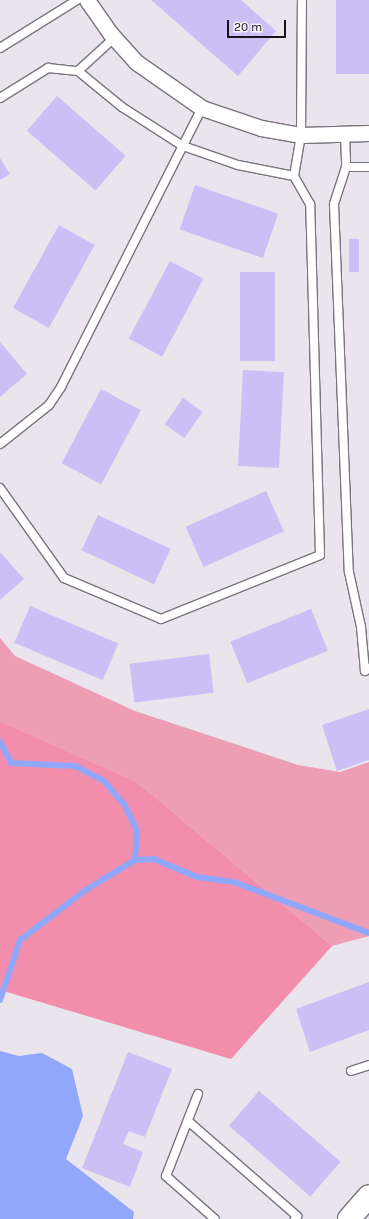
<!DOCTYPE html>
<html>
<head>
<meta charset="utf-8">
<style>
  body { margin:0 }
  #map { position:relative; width:369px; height:1219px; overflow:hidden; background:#eae4ed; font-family:Karla,sans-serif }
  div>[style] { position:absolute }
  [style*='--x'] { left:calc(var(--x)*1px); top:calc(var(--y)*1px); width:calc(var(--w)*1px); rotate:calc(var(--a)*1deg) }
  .green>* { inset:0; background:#ed9eb4 }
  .forest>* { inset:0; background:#f28eab }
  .water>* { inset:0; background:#90a7fb }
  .stream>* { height:6px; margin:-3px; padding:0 3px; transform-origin:3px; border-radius:3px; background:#90a7fb }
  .building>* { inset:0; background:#cbc0f6; transform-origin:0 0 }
  .roads { filter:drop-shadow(1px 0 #7a747c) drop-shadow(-1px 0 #7a747c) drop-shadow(0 1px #7a747c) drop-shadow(0 -1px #7a747c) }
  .service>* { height:8px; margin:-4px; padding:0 4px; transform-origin:4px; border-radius:4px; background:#fff }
  .minor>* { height:15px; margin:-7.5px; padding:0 7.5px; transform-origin:7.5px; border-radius:7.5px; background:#fff }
  .secondary>* { height:22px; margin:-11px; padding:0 11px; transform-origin:11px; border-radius:11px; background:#fff }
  span { translate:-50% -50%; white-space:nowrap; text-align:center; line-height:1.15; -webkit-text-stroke:4px #f8f1fa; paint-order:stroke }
  .scale { position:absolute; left:227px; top:20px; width:59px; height:18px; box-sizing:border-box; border:2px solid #161417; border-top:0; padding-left:5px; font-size:12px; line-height:14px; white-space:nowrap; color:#161417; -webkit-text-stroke:3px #f8f1fa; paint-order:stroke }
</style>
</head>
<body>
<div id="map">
  <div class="green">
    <div style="clip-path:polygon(0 638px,15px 656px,135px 711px,298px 765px,340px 772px,369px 762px,369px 936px,332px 946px,137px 782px,0 721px)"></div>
  </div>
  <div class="forest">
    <div style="clip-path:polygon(0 721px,137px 782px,332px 946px,231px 1059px,0 990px)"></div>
  </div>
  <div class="water">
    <div style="clip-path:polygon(0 1051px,19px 1056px,42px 1053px,72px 1069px,83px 1116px,66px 1159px,134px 1212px,133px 1219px,0 1219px)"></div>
  </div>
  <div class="stream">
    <div style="--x:0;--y:742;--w:24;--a:62"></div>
    <div style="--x:11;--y:763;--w:64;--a:2.7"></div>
    <div style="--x:75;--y:766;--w:31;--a:27"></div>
    <div style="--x:103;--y:780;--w:32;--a:49"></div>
    <div style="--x:124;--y:804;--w:30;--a:64"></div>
    <div style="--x:137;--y:831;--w:29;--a:94"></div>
    <div style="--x:135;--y:860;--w:19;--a:-3"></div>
    <div style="--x:154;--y:859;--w:47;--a:22.7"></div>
    <div style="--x:197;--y:877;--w:37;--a:8"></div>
    <div style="--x:234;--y:882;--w:144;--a:20.7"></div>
    <div style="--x:0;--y:1000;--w:63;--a:-71.6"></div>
    <div style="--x:20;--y:940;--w:81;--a:-37.4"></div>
    <div style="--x:84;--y:891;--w:60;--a:-31.3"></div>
  </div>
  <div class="building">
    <div style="clip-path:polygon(151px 0,241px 0,276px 31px,238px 76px)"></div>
    <div style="left:336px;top:0;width:33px;height:74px"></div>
    <div style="left:57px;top:96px;width:91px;height:46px;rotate:41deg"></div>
    <div style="clip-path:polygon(0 158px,10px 174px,0 180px)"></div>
    <div style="left:195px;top:185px;width:88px;height:47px;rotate:19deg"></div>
    <div style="left:59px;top:225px;width:41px;height:95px;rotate:29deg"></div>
    <div style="left:349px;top:239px;width:10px;height:33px"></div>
    <div style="left:170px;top:261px;width:38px;height:88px;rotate:28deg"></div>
    <div style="left:240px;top:272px;width:35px;height:89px"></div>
    <div style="clip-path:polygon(0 342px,27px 374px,0 397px)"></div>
    <div style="left:243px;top:370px;width:41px;height:96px;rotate:3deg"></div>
    <div style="left:101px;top:389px;width:45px;height:84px;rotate:28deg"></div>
    <div style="left:183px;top:398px;width:24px;height:32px;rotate:35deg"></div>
    <div style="left:266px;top:491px;width:44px;height:88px;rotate:66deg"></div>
    <div style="left:98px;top:515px;width:80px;height:39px;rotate:25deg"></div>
    <div style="clip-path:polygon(0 552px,24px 579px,0 600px)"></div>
    <div style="left:30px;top:606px;width:96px;height:40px;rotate:23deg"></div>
    <div style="left:311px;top:609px;width:45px;height:87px;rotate:68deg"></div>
    <div style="left:209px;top:654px;width:39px;height:80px;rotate:83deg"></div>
    <div style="clip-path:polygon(369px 709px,369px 760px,337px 771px,322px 725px)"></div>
    <div style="clip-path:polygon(369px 982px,369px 1030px,310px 1052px,296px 1009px)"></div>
    <div style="clip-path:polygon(128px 1052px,172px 1069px,145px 1137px,129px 1131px,123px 1144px,143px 1152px,130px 1187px,82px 1168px)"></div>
    <div style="left:259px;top:1091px;width:108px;height:46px;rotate:41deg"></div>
  </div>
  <div class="roads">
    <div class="service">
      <div style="--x:0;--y:48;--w:91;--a:-31.9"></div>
      <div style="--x:78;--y:71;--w:57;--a:39.3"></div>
      <div style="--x:122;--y:107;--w:72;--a:32.6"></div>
      <div style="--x:183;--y:146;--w:58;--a:19.1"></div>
      <div style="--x:238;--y:165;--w:57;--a:11.1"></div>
      <div style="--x:0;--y:98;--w:57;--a:-32"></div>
      <div style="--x:48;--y:68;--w:30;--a:6"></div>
      <div style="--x:78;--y:71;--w:49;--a:-42.5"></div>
      <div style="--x:345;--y:133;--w:34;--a:88"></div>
      <div style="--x:346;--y:167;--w:39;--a:108"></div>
      <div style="--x:334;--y:204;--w:368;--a:87.7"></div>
      <div style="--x:349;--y:572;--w:56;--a:77.7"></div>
      <div style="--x:361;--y:627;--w:44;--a:84.8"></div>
      <div style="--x:365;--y:671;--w:5;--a:-37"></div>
      <div style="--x:346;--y:167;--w:23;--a:0"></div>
      <div style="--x:0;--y:444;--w:63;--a:-38.5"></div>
      <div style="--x:49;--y:405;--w:22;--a:-56"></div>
      <div style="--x:61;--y:387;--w:313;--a:-63.2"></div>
      <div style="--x:0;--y:488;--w:110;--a:54.6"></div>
      <div style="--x:64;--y:578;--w:105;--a:22.9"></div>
      <div style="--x:161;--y:619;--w:171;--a:-21.9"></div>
      <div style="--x:320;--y:555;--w:351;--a:-91.6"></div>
      <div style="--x:310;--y:204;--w:32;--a:-120"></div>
      <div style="--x:294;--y:176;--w:42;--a:-80.3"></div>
      <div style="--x:301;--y:135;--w:135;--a:-89.6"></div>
      <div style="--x:351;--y:1071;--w:19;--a:-18"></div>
      <div style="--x:198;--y:1094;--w:88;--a:111.3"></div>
      <div style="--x:166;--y:1176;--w:65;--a:41.3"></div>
      <div style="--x:188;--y:1121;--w:145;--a:41.1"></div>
      <div style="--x:297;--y:1216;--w:4;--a:124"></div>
    </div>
    <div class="minor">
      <div style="--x:87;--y:0;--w:40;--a:55.1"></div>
      <div style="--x:110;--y:33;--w:39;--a:48"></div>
      <div style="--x:136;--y:62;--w:80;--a:34.9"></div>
      <div style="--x:202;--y:108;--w:62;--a:18.7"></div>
      <div style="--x:261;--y:128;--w:41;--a:9.9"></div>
      <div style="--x:301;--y:135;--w:68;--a:-1.7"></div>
    </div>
    <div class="secondary">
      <div style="--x:349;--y:1219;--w:30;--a:-49"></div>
    </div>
  </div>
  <div class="scale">20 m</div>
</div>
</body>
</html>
